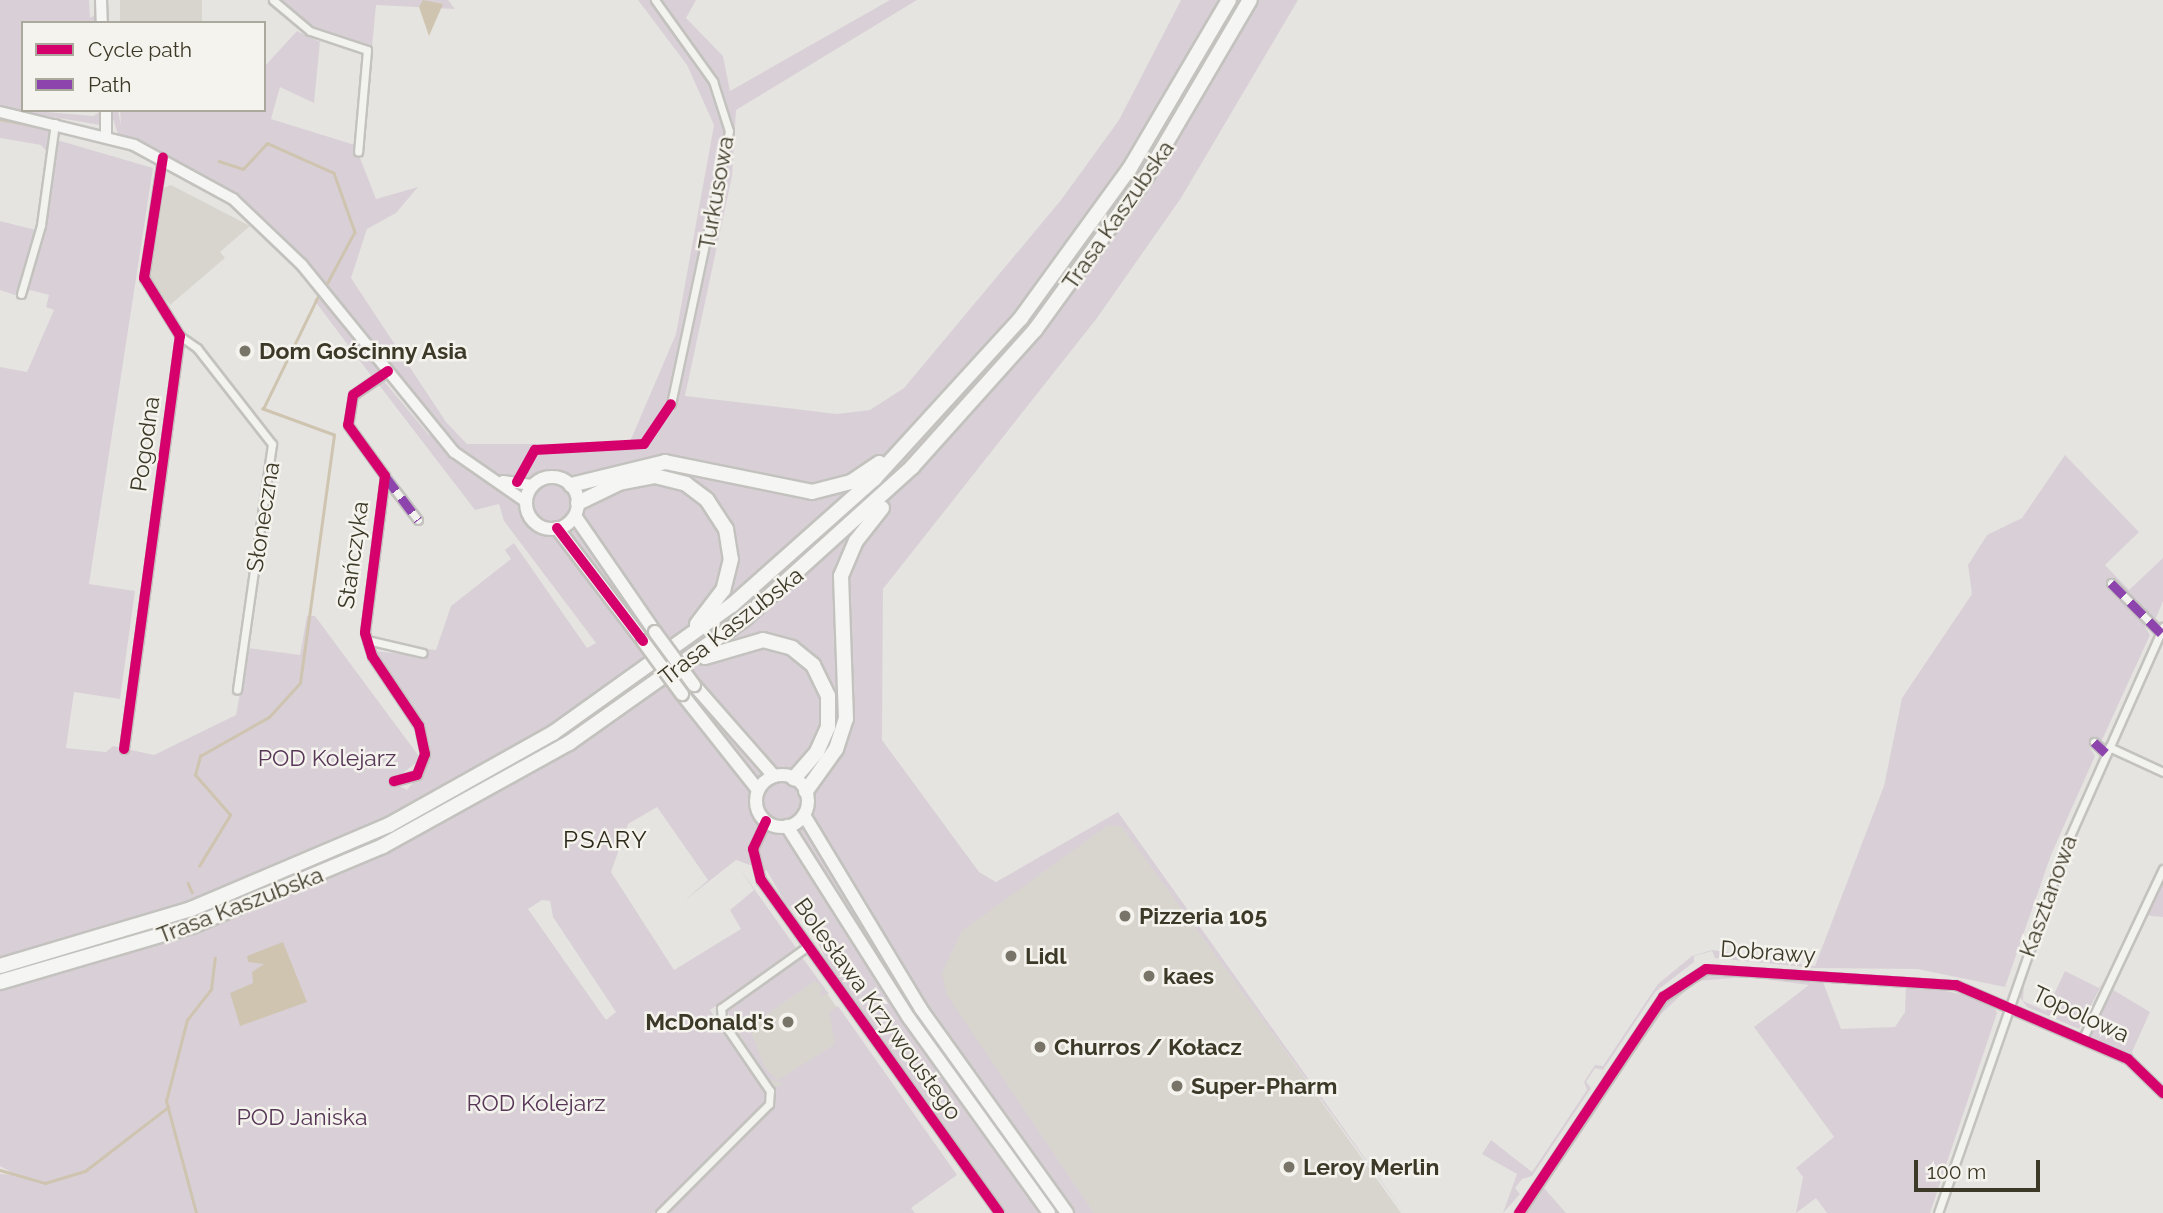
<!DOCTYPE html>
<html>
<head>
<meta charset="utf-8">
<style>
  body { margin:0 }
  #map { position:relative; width:2163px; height:1213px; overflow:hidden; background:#e5e4e0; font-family:Raleway,sans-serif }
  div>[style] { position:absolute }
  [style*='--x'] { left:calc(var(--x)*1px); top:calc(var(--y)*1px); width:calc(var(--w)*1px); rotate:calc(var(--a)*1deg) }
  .built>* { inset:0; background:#d8d5ce; transform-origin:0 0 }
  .green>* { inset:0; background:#d9d0d7 }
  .water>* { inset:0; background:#cfc4b0 }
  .stream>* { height:2.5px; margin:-1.25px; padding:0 1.25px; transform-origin:1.25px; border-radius:1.25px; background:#cfc4b0 }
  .roads { filter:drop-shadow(2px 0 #c3c2be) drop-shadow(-2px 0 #c3c2be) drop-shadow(0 2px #c3c2be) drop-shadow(0 -2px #c3c2be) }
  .street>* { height:7px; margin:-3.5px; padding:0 3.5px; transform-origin:3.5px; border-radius:3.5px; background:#f2f2ef }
  .secondary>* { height:10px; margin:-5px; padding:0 5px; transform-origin:5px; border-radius:5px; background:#f5f5f4 }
  .primary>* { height:12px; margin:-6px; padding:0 6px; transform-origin:6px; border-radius:6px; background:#f5f5f4 }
  .primary>.ring { margin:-6px; padding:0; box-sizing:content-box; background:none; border:12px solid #f5f5f4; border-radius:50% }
  .highway>* { height:14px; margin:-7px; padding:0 7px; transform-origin:7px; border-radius:7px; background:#f5f5f4 }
  .bridges { filter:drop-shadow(2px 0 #c3c1bc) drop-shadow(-2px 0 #c3c1bc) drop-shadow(0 2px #c3c1bc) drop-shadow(0 -2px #c3c1bc) }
  .primary-bridge>* { height:12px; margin:-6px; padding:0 6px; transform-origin:6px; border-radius:6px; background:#f5f5f4 }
  .quiet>* { height:9px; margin-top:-4.5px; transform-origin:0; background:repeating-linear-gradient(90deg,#8e44ad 0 18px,transparent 0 27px) }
  .cycleway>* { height:10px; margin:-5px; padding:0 5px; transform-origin:5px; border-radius:5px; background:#d6006c }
  .dots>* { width:19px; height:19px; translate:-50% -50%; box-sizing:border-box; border:4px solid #f5f3ed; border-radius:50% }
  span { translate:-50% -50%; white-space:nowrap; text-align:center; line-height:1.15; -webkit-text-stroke:5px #f5f3ed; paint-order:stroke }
  .street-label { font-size:23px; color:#3d3928 }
  .poi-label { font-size:23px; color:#3d3928; font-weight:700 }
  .left { translate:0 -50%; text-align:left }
  .right { translate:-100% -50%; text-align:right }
  .park-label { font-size:23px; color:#573658 }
  .neighbourhood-label { font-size:24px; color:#2e2a1a; letter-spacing:2px }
  .legend { position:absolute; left:21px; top:21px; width:245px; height:91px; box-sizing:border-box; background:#f5f3ed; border:2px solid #aba99e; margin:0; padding:9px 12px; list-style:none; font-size:21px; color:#3d3928 }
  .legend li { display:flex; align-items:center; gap:14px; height:35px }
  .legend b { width:35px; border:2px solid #aba99e }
  .scale { position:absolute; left:1914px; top:1160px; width:126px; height:32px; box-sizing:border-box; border:4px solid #3d3928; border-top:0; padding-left:9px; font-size:21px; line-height:24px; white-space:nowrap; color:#3d3928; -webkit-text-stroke:5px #f5f3ed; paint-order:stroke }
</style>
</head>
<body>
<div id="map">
  <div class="built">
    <div style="left:120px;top:0;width:82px;height:23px"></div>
    <div style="clip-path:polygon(171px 185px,250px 226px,220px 252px,225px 258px,170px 305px,149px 280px,161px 189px)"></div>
    <div style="clip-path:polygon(1117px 815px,1401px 1213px,1089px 1213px,908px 963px)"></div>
    <div style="left:805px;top:962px;width:88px;height:97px;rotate:55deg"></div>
  </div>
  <div class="green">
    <div style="clip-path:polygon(0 0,89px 0,90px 18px,98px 13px,98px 23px,23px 23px,23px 110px,93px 116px,103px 110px,100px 125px,0 108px)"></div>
    <div style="clip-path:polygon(277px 0,448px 0,455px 9px,376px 5px,372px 47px,311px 29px)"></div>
    <div style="clip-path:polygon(evenodd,638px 0,696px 0,686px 18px,723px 56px,730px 91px,890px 0,917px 0,736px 110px,732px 176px,685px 396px,837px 414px,870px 410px,904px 388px,1061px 200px,1119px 120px,1181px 0,1298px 0,1181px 198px,1097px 318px,883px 589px,882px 740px,979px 872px,996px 882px,1118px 812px,1404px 1213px,1121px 826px,1107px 826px,962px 931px,942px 973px,947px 995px,1094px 1213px,1073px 1213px,837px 878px,1061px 1213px,1055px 1213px,914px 1015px,833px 882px,824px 887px,1042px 1213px,1003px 1213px,830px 970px,811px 926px,786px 904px,767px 871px,736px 860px,684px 901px,708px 880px,657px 807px,628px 824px,611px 872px,674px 970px,741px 929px,730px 910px,754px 890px,740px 869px,797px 949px,710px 1010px,768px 1094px,765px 1103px,654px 1213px,0 1213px,0 1174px,16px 1175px,0 1166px,0 367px,27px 372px,54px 310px,46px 307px,49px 295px,30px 290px,22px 298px,47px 211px,57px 140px,153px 168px,89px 584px,135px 591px,120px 699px,74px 692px,66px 748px,106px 752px,113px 746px,154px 755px,236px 715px,248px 648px,300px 655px,307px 616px,315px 616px,421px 759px,391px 782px,407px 790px,427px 765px,421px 728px,374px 651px,424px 656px,425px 649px,436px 650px,451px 606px,511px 559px,505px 550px,514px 543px,587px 648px,596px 643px,504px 521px,499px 504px,475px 510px,379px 385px,358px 400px,354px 425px,361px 438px,353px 427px,351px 417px,355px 398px,383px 380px,429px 435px,438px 428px,328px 285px,235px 195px,118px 134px,110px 110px,118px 110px,121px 126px,120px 110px,264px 110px,264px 67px,297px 31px,320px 42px,314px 103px,280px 87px,271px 119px,355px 145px,376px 199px,418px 187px,396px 213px,367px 229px,351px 278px,446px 422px,467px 444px,629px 444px,676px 334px,714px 125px,687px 65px,638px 0,542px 900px,550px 901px,553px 917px,616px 1012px,606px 1020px,528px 909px,542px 900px)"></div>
    <div style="clip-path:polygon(0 116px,49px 129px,47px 152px,41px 145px,0 138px)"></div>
    <div style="clip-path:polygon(0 221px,36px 230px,18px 296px,0 290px)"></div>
    <div style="clip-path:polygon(319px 296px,379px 371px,373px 378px,314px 300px)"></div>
    <div style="clip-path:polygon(2065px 455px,2139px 532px,2105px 565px,2129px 590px,2163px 558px,2163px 601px,2156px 618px,2144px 625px,2150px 635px,2102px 740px,2089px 746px,2095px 756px,2051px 855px,2005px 987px,1917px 969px,1814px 968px,1715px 958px,1712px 951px,1694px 956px,1694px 962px,1655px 992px,1603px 1070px,1595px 1068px,1586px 1082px,1591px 1088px,1532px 1176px,1522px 1179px,1515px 1188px,1520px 1194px,1503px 1213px,1517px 1174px,1482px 1154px,1491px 1140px,1532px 1172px,1587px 1090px,1584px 1082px,1595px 1065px,1603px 1066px,1658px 984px,1692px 956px,1712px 950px,1815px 966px,1884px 786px,1902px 698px,1972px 594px,1968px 565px,1987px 535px,2022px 518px)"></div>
    <div style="clip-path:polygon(2163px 878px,2163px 917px,2150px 916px,2147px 912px)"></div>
    <div style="clip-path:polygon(801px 956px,829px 994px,819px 996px,822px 988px,815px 981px,749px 1027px,764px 1066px,778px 1080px,835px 1044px,829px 1012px,838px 1006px,957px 1175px,911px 1208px,915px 1213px,665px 1213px,772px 1103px,771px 1091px,782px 1083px,766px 1078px,725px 1008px)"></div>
    <div style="clip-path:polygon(2065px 971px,2099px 988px,2103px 982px,2079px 1029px,2027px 1007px,2019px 996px,2023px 982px,2024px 982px,2023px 1001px,2046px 1011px)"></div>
    <div style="clip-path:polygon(1735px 972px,1823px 982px,1841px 1029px,1895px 1027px,1905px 1012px,1906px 983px,1990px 1000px,1997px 1013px,1930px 1213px,1827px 1213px,1816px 1198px,1796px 1213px,1803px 1177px,1796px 1168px,1834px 1137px,1754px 1027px,1809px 985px,1747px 977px,1696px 981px,1661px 1014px,1613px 1084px,1673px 993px,1699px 976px)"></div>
    <div style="clip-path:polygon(2110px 988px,2150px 1012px,2132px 1052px,2135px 1059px,2091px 1036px)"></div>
    <div style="clip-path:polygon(1608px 1093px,1544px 1188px,1566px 1213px,1523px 1213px)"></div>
  </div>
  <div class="water">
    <div style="clip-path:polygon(423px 0,443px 4px,429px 36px,419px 7px)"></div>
    <div style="clip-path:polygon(283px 942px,307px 1002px,240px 1026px,230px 993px,253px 983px,252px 972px,264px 964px,248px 962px,247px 956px)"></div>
  </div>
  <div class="stream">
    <div style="--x:0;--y:119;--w:36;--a:11"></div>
    <div style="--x:219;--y:161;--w:25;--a:18"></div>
    <div style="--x:243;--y:169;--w:35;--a:-47"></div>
    <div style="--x:267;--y:143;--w:73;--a:24.1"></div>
    <div style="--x:334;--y:173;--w:63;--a:70.4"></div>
    <div style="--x:355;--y:232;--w:64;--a:118.2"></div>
    <div style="--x:199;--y:866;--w:60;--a:-58.7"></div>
    <div style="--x:230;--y:815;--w:53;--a:-131.2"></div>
    <div style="--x:195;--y:775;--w:20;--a:-75"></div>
    <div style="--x:200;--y:756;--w:79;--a:-29.5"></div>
    <div style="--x:269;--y:717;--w:46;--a:-47.6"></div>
    <div style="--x:300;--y:683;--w:250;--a:-82.2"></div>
    <div style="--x:334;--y:435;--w:76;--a:-159.9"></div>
    <div style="--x:263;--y:409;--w:130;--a:-64"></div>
    <div style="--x:188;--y:883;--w:10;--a:66"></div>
    <div style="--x:0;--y:1170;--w:47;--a:16.1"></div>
    <div style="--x:45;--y:1183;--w:42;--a:-16.7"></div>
    <div style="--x:85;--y:1171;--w:105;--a:-37.6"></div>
    <div style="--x:196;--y:1213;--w:116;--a:-105"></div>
    <div style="--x:166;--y:1101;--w:84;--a:-75.5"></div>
    <div style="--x:187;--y:1020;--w:39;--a:-52"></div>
    <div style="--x:211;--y:989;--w:31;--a:-83"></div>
  </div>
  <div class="roads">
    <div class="street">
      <div style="--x:273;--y:0;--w:48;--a:40"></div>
      <div style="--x:310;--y:31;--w:60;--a:18.4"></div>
      <div style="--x:367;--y:50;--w:102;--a:95"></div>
      <div style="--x:655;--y:0;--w:100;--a:54.4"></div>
      <div style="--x:713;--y:81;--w:52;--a:72.3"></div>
      <div style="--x:729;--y:131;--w:279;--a:102"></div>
      <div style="--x:21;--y:294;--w:72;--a:-73.8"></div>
      <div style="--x:41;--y:225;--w:103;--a:-82.2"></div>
      <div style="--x:180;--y:336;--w:21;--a:35"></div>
      <div style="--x:197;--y:348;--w:122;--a:52"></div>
      <div style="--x:272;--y:444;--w:248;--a:98.1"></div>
      <div style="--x:388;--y:371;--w:42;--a:145.6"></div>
      <div style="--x:353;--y:395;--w:30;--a:99"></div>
      <div style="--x:348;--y:425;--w:63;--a:54"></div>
      <div style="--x:385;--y:476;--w:158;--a:97.3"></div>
      <div style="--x:365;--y:633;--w:24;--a:73"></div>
      <div style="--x:372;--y:656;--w:84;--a:56.1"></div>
      <div style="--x:419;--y:726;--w:29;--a:78"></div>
      <div style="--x:425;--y:754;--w:22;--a:111"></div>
      <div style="--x:417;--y:775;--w:24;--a:165"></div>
      <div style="--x:385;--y:477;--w:54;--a:52.5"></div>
      <div style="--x:2111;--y:583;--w:72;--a:45"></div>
      <div style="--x:367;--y:640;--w:57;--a:13.1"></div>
      <div style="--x:2094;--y:742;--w:16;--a:43"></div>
      <div style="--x:2109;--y:747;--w:60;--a:24.8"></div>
      <div style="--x:124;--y:749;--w:417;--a:-82.3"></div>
      <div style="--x:180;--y:336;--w:68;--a:-121.8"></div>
      <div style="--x:144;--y:278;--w:122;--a:-81.5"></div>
      <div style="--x:766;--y:821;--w:31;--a:115"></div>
      <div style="--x:753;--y:849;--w:32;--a:76"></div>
      <div style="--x:761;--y:880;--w:409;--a:54.4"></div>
      <div style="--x:2083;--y:1038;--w:187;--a:-64.7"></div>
      <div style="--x:660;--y:1213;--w:154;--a:-45"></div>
      <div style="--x:769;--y:1104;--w:13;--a:-86"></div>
      <div style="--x:770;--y:1091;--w:85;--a:-124.4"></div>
      <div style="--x:722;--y:1021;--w:13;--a:-94"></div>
      <div style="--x:721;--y:1008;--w:107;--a:-35.5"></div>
      <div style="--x:1519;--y:1213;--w:260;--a:-56.3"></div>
      <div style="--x:1663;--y:997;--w:51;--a:-33.1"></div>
      <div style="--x:1706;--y:969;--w:251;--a:3.7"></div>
      <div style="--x:1956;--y:985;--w:187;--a:23.3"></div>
      <div style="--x:2128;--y:1059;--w:49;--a:44.2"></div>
      <div style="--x:1938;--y:1213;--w:390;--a:-70.8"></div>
      <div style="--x:2066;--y:845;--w:239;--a:-66"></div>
    </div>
    <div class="secondary">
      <div style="--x:101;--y:0;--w:23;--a:88"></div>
      <div style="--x:0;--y:112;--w:138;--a:13.8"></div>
      <div style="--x:134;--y:145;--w:113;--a:28.6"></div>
      <div style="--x:233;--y:199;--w:95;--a:43.7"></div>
      <div style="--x:302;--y:265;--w:241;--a:50.9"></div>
      <div style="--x:454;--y:452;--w:88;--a:34.8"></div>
      <div style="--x:106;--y:135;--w:25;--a:-90"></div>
      <div style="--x:503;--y:481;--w:30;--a:8"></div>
    </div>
    <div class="primary">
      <div class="ring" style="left:526px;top:477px;width:40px;height:40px"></div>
      <div style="--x:575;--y:516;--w:141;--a:55.4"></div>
      <div style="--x:557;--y:528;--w:142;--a:52.7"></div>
      <div style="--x:694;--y:685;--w:121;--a:48.7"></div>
      <div style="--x:682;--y:694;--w:122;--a:51.6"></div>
      <div class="ring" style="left:756px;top:775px;width:40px;height:40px"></div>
      <div style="--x:804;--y:815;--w:227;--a:58.9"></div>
      <div style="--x:921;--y:1009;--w:251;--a:54.4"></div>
      <div style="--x:787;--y:826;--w:227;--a:57.6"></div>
      <div style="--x:909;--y:1018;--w:240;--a:54.3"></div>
    </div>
    <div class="highway">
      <div style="--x:571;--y:485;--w:97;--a:-13.7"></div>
      <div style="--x:665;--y:462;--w:150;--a:11.5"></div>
      <div style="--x:812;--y:492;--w:40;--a:-14.4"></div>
      <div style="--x:851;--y:482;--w:34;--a:-34"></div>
      <div style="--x:578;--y:503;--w:46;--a:-26"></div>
      <div style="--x:619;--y:483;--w:37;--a:-11"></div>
      <div style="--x:655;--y:476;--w:32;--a:14"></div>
      <div style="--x:686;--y:484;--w:26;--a:37"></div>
      <div style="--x:707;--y:500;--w:35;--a:57"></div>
      <div style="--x:726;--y:529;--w:30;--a:81"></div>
      <div style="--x:731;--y:559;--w:32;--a:104"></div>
      <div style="--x:723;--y:590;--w:43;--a:127.4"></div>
      <div style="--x:705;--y:657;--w:60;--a:-16.3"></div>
      <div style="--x:763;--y:640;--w:30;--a:15"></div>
      <div style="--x:792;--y:648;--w:27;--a:39"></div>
      <div style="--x:813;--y:665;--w:34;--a:64"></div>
      <div style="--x:828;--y:696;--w:31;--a:90"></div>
      <div style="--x:828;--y:727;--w:27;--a:114"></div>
      <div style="--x:817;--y:752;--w:35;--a:131"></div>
      <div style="--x:806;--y:791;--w:52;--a:-54.5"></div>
      <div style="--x:836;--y:749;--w:32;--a:-72"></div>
      <div style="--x:846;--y:719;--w:143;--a:-92"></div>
      <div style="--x:841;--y:576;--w:38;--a:-67"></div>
      <div style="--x:856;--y:541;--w:42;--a:-51.8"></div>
      <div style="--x:0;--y:966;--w:199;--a:-16.6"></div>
      <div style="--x:191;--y:909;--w:215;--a:-23"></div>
      <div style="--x:389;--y:825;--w:188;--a:-29.3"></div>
      <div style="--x:553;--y:733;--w:220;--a:-35.6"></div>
      <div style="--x:732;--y:605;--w:190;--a:-41.6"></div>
      <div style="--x:874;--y:479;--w:218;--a:-47.6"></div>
      <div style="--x:1021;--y:318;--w:185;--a:-54"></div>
      <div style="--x:1130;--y:168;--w:195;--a:-59.5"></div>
      <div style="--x:0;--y:982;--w:200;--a:-16.3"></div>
      <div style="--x:192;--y:926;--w:207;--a:-22.7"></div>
      <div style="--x:383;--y:846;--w:213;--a:-29"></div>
      <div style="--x:569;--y:743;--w:214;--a:-35.3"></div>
      <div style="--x:744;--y:619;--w:227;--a:-42.1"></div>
      <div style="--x:912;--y:467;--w:184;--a:-48.1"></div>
      <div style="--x:1035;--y:330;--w:189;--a:-54"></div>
      <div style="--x:1146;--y:177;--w:205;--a:-59.6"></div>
    </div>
  </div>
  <div class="bridges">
    <div class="primary-bridge">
      <div style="--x:655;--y:632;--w:66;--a:53.7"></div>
      <div style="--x:643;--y:641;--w:66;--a:53.7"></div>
    </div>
  </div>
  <div class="quiet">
    <div style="--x:385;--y:476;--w:55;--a:53.1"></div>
    <div style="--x:2111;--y:583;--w:71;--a:45"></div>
    <div style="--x:2094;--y:742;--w:16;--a:43"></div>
  </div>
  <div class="cycleway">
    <div style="--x:388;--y:371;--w:42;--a:145.6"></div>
    <div style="--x:353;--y:395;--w:30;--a:99"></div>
    <div style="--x:348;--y:425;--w:63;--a:54"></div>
    <div style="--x:385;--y:476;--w:158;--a:97.3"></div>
    <div style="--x:365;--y:633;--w:24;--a:73"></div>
    <div style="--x:372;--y:656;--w:84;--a:56.1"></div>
    <div style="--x:419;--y:726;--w:29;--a:78"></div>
    <div style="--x:425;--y:754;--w:22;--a:111"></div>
    <div style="--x:417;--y:775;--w:24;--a:165"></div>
    <div style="--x:517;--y:482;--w:37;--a:-61"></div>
    <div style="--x:535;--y:450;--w:109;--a:-3.2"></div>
    <div style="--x:644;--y:444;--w:48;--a:-56"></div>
    <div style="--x:557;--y:528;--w:142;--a:52.7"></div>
    <div style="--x:124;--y:749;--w:417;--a:-82.3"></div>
    <div style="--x:180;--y:336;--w:68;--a:-121.8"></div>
    <div style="--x:144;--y:278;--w:122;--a:-81.1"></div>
    <div style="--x:766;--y:821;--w:31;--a:115"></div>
    <div style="--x:753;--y:849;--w:32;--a:76"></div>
    <div style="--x:761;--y:880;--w:409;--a:54.4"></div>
    <div style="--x:1519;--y:1213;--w:260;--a:-56.3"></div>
    <div style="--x:1663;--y:997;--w:51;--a:-33.1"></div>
    <div style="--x:1706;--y:969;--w:251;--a:3.7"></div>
    <div style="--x:1956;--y:985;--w:187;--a:23.3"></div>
    <div style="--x:2128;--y:1059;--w:49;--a:44.2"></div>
  </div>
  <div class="dots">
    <div style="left:245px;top:351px;background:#787568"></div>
    <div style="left:1125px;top:916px;background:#787568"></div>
    <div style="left:1011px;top:956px;background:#787568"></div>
    <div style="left:1149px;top:976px;background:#787568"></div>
    <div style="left:788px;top:1022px;background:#787568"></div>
    <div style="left:1040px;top:1047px;background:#787568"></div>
    <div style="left:1177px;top:1086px;background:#787568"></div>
    <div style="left:1289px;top:1167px;background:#787568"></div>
  </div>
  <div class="street-label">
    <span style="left:716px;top:193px;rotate:-80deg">Turkusowa</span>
    <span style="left:1118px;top:215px;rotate:-55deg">Trasa Kaszubska</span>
    <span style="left:145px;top:444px;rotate:-82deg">Pogodna</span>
    <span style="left:263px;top:517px;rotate:-81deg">Słoneczna</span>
    <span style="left:353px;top:555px;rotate:-82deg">Stańczyka</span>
    <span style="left:731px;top:626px;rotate:-38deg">Trasa Kaszubska</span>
    <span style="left:2048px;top:896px;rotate:-70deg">Kasztanowa</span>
    <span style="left:240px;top:905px;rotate:-21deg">Trasa Kaszubska</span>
    <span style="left:1768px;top:952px;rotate:4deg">Dobrawy</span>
    <span style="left:878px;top:1009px;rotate:54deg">Bolesława Krzywoustego</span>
    <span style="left:2081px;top:1014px;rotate:25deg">Topolowa</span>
  </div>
  <div class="poi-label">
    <span class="left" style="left:259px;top:351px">Dom Gościnny Asia</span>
    <span class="left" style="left:1139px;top:916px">Pizzeria 105</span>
    <span class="left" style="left:1025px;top:956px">Lidl</span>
    <span class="left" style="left:1163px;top:976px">kaes</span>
    <span class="right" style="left:774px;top:1022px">McDonald's</span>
    <span class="left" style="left:1054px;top:1047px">Churros / Kołacz</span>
    <span class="left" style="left:1191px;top:1086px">Super-Pharm</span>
    <span class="left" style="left:1303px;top:1167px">Leroy Merlin</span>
  </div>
  <div class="park-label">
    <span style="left:327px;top:758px">POD Kolejarz</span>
    <span style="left:536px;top:1103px">ROD Kolejarz</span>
    <span style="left:302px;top:1117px">POD Janiska</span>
  </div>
  <div class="neighbourhood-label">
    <span style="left:606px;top:840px">PSARY</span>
  </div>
  <ul class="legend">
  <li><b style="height:9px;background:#d6006c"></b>Cycle path</li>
  <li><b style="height:9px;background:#8e44ad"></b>Path</li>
  </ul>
  <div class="scale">100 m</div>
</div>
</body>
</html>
